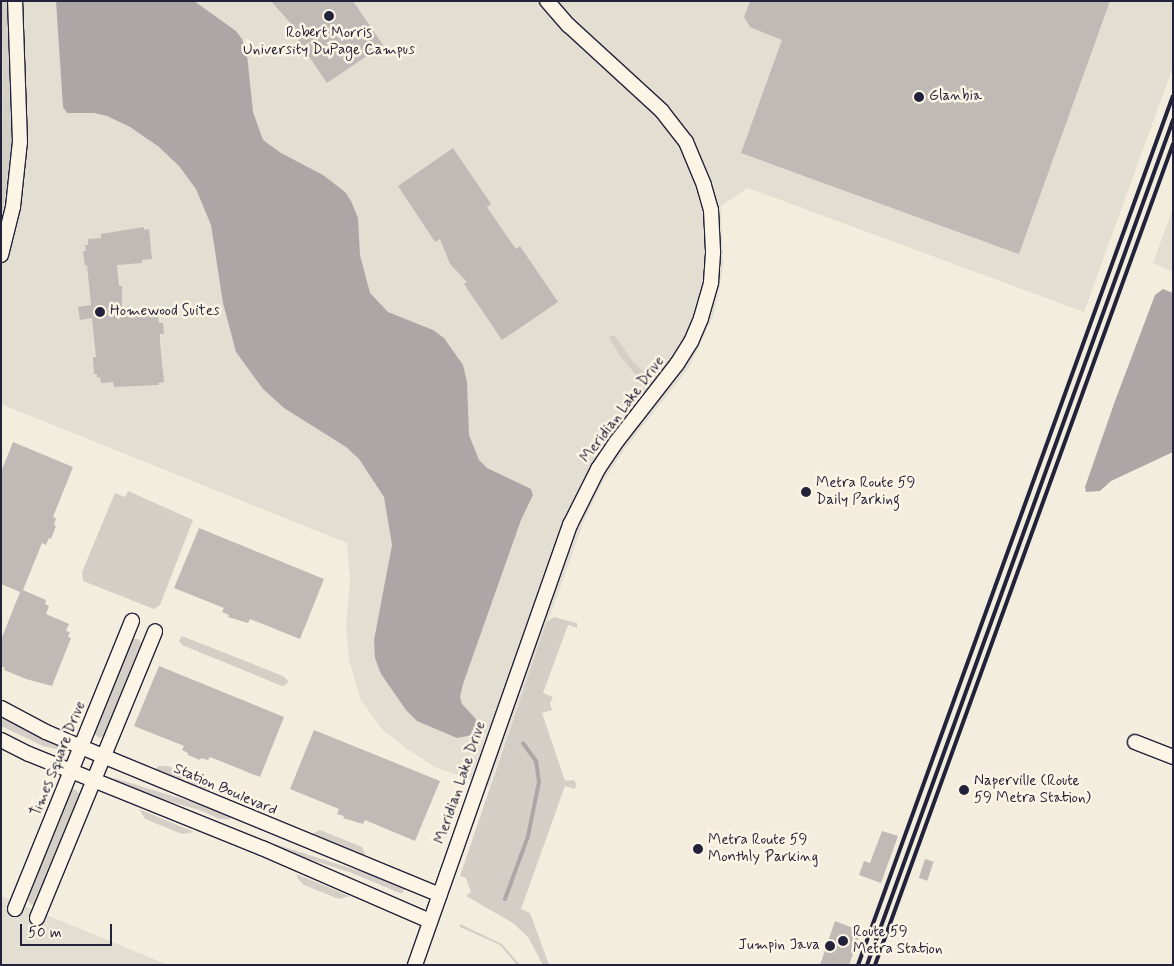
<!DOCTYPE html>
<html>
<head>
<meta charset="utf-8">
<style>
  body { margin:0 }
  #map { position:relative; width:1174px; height:966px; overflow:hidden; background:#f3edde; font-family:Mynerve,sans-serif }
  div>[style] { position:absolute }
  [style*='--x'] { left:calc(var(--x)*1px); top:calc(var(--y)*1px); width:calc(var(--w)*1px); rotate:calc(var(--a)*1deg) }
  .built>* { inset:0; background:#e3ded2 }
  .green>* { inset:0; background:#d4cfc6 }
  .water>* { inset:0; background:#aca7a6 }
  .stream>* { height:4px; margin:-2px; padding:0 2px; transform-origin:2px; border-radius:2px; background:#aca7a6 }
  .building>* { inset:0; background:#bfbab6; transform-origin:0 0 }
  .roads { filter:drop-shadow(1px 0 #22223b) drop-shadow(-1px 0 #22223b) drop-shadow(0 1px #22223b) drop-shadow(0 -1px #22223b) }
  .minor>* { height:14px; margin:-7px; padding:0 7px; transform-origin:7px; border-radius:7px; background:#fcf5e5 }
  .rail>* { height:4px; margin:-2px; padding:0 2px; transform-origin:2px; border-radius:2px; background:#22223b }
  .dots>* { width:14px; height:14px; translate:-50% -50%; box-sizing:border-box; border:2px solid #fcf5e5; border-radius:50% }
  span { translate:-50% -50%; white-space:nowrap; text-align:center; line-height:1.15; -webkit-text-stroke:5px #fcf5e5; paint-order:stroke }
  .poi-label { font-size:15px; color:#22223b }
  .left { translate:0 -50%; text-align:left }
  .right { translate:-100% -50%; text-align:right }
  .street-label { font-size:15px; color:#22223b }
  .frame { position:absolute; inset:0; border:2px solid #22223b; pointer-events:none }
  .scale { position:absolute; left:20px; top:924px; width:92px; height:22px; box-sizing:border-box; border:2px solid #22223b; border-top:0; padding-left:6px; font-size:15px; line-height:18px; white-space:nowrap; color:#22223b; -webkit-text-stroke:4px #fcf5e5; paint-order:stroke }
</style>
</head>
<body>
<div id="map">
  <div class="built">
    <div style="clip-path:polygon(1px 1px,1173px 1px,1173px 67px,1084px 312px,748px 188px,721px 206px,723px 264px,719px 293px,712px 319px,688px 369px,624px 450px,604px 480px,584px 521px,489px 786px,435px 767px,407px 749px,382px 729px,361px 700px,349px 660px,346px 625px,350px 581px,347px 543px,1px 404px)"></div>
    <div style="clip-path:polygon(1173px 208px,1173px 272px,1153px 263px)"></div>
    <div style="clip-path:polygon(1px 896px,168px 965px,1px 965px)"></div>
  </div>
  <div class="green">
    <div style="clip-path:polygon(1px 1px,7px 1px,13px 116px,11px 159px,1px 222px,3px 69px)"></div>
    <div style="clip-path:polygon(611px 335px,615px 336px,633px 362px,644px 372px,643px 379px,635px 374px,621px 357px,609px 338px)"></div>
    <div style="clip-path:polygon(128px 491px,193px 520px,160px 605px,154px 609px,83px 581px,82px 572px,115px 493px,125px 497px)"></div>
    <div style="clip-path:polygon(554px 617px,577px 623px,577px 628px,568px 625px,543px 693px,553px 697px,550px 703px,552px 710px,542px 713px,565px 781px,574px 780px,576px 784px,575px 789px,565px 786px,521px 909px,530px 913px,549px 965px,543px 965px,528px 937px,513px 923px,466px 896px,471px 892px,466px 878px,460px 876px,546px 623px)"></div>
    <div style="clip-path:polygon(182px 636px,283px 676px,288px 681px,287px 684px,282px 686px,182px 645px,179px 641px)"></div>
    <div style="clip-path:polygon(133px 639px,138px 639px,142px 644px,107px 734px,99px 738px,94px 733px,130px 642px)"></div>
    <div style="clip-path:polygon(1px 718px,54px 743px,60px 747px,61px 750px,43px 746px,1px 726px)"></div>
    <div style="clip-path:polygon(159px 766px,168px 766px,203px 780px,210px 791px,155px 769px)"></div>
    <div style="clip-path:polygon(114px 778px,212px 808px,230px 817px,230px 819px,220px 819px,199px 810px,133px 791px,114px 781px)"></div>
    <div style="clip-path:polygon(71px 789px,76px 790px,81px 796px,38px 903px,31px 905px,27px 899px,67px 803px,68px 792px)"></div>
    <div style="clip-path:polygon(139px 809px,194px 832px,182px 834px,145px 819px)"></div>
    <div style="clip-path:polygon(320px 830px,362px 847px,366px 856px,312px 834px)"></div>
    <div style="clip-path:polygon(275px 844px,378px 877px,405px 888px,402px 894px,352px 873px,278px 849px,273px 846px)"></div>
    <div style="clip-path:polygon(296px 874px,350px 896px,339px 899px,304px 885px,298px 879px)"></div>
    <div style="clip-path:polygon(460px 924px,502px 944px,520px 965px,517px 965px,500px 945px,460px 927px)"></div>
  </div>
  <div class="water">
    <div style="clip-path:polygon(56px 1px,194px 1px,236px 31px,242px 39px,247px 54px,253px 112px,263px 140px,281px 153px,323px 175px,345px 192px,351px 201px,358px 218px,360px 255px,370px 293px,388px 312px,433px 330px,444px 338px,463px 365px,467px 382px,469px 435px,479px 460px,487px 468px,531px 489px,533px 495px,521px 520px,463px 684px,460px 697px,462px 704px,476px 719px,476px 727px,472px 735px,457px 738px,417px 721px,406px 710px,381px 674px,375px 658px,374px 640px,392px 545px,384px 497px,359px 459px,346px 447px,284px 408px,263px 389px,236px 352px,223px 303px,211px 225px,196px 189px,179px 166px,159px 147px,130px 127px,107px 116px,94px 113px,67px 113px,63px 107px)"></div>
    <div style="clip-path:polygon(1163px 289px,1173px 293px,1173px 452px,1111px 481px,1100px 491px,1086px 492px,1085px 487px,1115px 401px,1155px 295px)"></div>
  </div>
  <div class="stream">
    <div style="--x:505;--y:899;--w:67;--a:-69.9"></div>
    <div style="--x:528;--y:836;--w:55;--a:-78.5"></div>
    <div style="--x:539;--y:782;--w:21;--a:-98"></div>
    <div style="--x:536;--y:761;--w:22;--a:-126"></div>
  </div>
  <div class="building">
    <div style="clip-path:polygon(271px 1px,353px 1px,383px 45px,327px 83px,289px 27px,292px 25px)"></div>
    <div style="clip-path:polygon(750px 1px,1110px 1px,1019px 254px,741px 153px,782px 40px,750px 27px,744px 17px)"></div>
    <div style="clip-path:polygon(453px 148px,491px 204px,487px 207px,506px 235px,516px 249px,520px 246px,558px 302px,502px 340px,464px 284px,467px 282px,450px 264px,440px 239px,435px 242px,398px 186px)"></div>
    <div style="clip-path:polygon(144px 227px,144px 230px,149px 229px,152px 259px,142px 260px,142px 263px,117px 265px,119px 286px,122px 286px,122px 317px,158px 314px,159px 323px,163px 323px,164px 334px,160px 334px,160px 343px,164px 382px,158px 383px,159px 385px,114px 387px,113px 382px,101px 383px,100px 377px,97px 378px,97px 374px,94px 374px,93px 357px,96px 357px,92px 318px,80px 320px,78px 307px,91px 305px,87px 265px,85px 266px,83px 251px,86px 251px,85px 245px,88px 245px,88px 239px,101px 238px,101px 234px)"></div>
    <div style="clip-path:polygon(13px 442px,73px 467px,53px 517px,56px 518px,54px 525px,56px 526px,51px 539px,49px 538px,46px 545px,42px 543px,23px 590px,46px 600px,45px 604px,49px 606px,46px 614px,69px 624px,66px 631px,70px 632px,68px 637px,71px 638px,52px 686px,26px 679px,4px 670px,5px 668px,1px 666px,1px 640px,20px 592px,1px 584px,1px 472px)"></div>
    <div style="clip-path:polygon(199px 528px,324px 579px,300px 639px,250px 619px,248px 623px,228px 617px,229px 615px,222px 612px,224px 608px,174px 588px)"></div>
    <div style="clip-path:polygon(159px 666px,284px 717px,260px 777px,210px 757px,208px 760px,201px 758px,200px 760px,188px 755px,188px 753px,182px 750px,184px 746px,134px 726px)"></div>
    <div style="clip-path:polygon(314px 730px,440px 781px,415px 841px,365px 820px,363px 824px,343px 818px,344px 816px,337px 814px,339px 809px,290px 789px)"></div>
    <div style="clip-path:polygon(882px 831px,898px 836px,881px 883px,859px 875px,864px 861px,870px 863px)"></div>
    <div style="left:925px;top:859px;width:9px;height:20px;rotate:18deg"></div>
    <div style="clip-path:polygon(835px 921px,861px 931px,849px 965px,820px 965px)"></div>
  </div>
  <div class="roads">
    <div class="minor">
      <div style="--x:1;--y:255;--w:49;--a:-76"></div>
      <div style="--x:13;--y:207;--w:65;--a:-83.9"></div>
      <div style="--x:20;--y:142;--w:141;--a:-92"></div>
      <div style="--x:1;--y:708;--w:51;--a:28.1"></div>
      <div style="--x:46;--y:732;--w:38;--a:23"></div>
      <div style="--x:81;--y:747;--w:388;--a:22.4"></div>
      <div style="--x:1;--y:740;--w:31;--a:27"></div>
      <div style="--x:29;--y:754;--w:251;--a:22"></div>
      <div style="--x:262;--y:848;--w:183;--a:23.5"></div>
      <div style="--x:1135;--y:742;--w:41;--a:21.5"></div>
      <div style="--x:15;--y:909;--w:311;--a:-67.9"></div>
      <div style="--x:37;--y:918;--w:310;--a:-67.6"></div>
      <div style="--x:415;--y:965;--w:467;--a:-70.6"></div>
      <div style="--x:570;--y:525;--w:63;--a:-63.4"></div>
      <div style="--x:598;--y:469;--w:34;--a:-56"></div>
      <div style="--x:617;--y:441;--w:98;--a:-52.1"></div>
      <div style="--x:677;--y:364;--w:26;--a:-58"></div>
      <div style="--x:691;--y:342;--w:26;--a:-67"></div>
      <div style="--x:701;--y:318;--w:37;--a:-74"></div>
      <div style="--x:711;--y:282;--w:31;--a:-86"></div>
      <div style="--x:713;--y:251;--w:41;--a:-92.8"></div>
      <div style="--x:711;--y:210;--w:26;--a:-106"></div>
      <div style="--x:704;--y:185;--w:47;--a:-112.7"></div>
      <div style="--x:686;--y:142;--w:39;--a:-128"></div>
      <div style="--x:662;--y:111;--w:127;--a:-137.5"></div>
      <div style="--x:568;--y:25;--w:32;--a:-131"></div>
    </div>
  </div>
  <div class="rail">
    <div style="--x:858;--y:965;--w:924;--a:-70.08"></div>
    <div style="--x:867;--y:965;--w:899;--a:-70.09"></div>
    <div style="--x:875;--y:965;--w:873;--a:-70.05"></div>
  </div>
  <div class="dots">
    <div style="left:329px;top:16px;background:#22223b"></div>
    <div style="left:919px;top:97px;background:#22223b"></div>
    <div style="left:100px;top:312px;background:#22223b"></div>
    <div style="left:806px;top:492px;background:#22223b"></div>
    <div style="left:964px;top:790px;background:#22223b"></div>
    <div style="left:698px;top:849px;background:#22223b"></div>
    <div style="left:843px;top:941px;background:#22223b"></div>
    <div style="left:830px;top:946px;background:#22223b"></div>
  </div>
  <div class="poi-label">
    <span style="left:329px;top:42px">Robert Morris<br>University DuPage Campus</span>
    <span class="left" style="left:929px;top:97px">Glanbia</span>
    <span class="left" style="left:110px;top:312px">Homewood Suites</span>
    <span class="left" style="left:816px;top:492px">Metra Route 59<br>Daily Parking</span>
    <span class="left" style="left:974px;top:790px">Naperville (Route<br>59 Metra Station)</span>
    <span class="left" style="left:708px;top:849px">Metra Route 59<br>Monthly Parking</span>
    <span class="left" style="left:853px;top:941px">Route 59<br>Metra Station</span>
    <span class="right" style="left:820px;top:946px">Jumpin Java</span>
  </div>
  <div class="street-label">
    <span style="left:623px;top:410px;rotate:-53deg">Meridian Lake Drive</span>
    <span style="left:59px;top:759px;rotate:-68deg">Times Square Drive</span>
    <span style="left:461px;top:783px;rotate:-71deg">Meridian Lake Drive</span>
    <span style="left:225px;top:790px;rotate:23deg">Station Boulevard</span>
  </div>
  <div class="frame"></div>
  <div class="scale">50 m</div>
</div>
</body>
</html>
